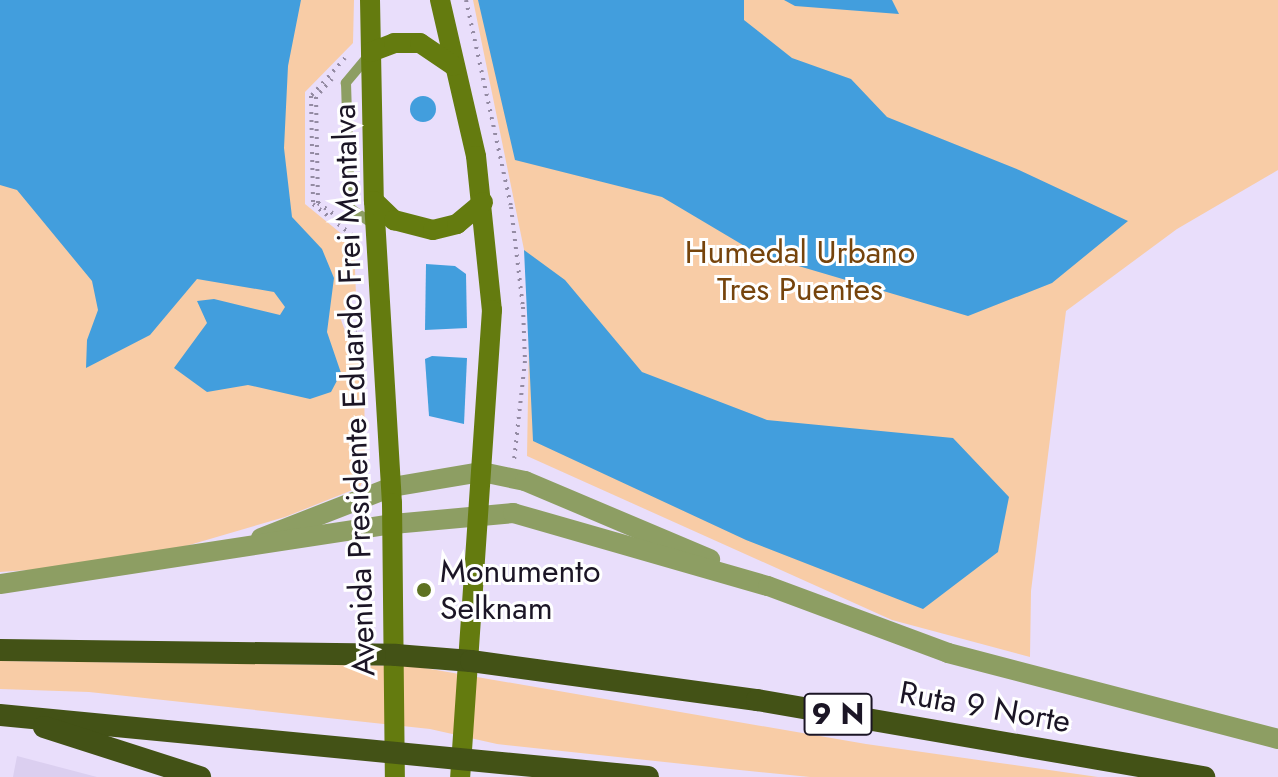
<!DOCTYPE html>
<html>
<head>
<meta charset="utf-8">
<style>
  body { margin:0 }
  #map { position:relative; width:1278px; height:777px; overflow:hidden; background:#e9defb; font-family:Jost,sans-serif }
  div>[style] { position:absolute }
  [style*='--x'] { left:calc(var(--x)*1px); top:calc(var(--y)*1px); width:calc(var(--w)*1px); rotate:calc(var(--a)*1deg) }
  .built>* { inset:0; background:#dbcff0 }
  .green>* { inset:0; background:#f8cca6 }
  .water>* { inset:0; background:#429edd }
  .round { border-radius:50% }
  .path>* { height:4px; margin-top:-2px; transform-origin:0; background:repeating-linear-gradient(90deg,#948ba3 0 2px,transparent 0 8px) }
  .service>* { height:10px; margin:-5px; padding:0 5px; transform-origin:5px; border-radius:5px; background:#8d9e63 }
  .minor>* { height:20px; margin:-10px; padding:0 10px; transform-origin:10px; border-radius:10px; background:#8d9e63 }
  .secondary>* { height:20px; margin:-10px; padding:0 10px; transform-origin:10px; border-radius:10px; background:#647b0f }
  .trunk>* { height:22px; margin:-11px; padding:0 11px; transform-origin:11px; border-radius:11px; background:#435216 }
  .dots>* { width:22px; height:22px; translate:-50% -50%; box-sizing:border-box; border:4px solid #fff; border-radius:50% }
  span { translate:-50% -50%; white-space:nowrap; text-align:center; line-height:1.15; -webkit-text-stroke:6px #fff; paint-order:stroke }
  .shield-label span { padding:2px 6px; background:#fff; border:2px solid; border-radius:6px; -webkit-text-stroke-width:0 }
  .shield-label { font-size:30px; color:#1b1525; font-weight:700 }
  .park-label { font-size:32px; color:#76440c }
  .street-label { font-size:32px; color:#1b1525 }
  .poi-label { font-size:32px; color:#1b1525 }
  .left { translate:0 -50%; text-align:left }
</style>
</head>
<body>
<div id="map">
  <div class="built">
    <div style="clip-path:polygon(17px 756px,97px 777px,13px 777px)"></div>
  </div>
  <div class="green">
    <div style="clip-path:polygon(0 0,354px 0,353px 43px,305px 92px,305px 204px,354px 244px,356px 295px,340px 317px,345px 331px,364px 352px,365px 476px,360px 487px,285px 517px,186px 546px,57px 568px,0 572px)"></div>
    <div style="clip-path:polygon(473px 0,1278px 0,1278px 170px,1177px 229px,1066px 311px,1031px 591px,1030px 657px,892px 620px,527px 456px,530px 279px)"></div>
    <div style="clip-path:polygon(0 661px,413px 666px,866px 744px,1098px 777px,810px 777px,730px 769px,497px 744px,430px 729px,89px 692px,0 689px)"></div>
  </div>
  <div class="water">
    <div style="clip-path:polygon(0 0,301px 0,288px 66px,284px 148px,292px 217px,322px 249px,334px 278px,327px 332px,341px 373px,331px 392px,310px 399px,248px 385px,207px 392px,174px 368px,207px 323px,197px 301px,214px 299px,280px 315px,285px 307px,274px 292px,197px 279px,150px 335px,86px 368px,87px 340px,98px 310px,92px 281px,17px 190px,0 185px)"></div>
    <div style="clip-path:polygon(478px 0,744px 0,744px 20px,792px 58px,851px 79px,887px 117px,1019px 170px,1128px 221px,1052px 283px,968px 316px,758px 254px,662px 197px,515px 160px)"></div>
    <div style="clip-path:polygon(784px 0,892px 0,899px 14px,795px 6px)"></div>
    <div class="round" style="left:410px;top:96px;width:26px;height:26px"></div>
    <div style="clip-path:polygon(524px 250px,565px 280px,642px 372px,767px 420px,953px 438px,1009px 497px,998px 552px,923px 609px,746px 540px,533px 441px)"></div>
    <div style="clip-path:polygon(426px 264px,455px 266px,466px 274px,467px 328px,425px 330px)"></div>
    <div style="clip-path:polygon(432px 356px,467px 358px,464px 424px,429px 416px,425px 359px)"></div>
  </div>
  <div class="path">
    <div style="--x:466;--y:0;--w:212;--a:77.7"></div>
    <div style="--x:511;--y:207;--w:101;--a:83.2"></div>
    <div style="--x:523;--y:307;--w:54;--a:87.9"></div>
    <div style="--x:525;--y:361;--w:100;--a:96.3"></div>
    <div style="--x:345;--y:58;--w:51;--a:131.8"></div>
    <div style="--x:311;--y:96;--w:108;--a:88.9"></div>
    <div style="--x:313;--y:204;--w:56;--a:38.5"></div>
    <div style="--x:332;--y:79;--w:24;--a:132"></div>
    <div style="--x:316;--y:97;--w:106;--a:88.9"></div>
    <div style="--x:318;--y:203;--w:24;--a:35"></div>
    <div style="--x:360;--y:306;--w:17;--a:135"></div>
    <div style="--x:348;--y:318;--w:8;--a:90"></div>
    <div style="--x:348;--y:326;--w:16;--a:22"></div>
  </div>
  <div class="service">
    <div style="--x:370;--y:54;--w:38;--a:130"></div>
    <div style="--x:346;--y:83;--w:125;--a:88.2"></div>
    <div style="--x:350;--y:208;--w:29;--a:35"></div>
  </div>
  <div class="minor">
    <div style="--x:261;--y:538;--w:141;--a:-21.3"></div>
    <div style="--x:392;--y:487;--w:91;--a:-9.5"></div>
    <div style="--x:482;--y:472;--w:44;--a:11.8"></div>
    <div style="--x:525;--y:481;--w:201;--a:22.9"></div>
    <div style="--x:0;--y:584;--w:398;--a:-8.7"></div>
    <div style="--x:393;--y:524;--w:121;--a:-5.2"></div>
    <div style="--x:513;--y:513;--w:265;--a:16"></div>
    <div style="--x:768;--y:586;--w:192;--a:20.4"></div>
    <div style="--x:948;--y:653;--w:341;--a:14.6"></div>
  </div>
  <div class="secondary">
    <div style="--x:370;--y:0;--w:201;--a:88.9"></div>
    <div style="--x:374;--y:201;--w:303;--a:86.6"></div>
    <div style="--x:392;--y:503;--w:274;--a:89.4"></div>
    <div style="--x:440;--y:0;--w:160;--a:77"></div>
    <div style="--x:476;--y:156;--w:155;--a:84.1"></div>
    <div style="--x:492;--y:310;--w:468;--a:93.9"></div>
    <div style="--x:371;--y:52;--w:25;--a:-21"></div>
    <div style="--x:394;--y:43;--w:26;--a:0"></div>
    <div style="--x:420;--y:43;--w:41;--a:34.1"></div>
    <div style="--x:374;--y:201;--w:28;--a:44"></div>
    <div style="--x:394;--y:220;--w:40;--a:14.4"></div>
    <div style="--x:433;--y:230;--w:25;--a:-14"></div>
    <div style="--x:457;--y:224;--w:34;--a:-40"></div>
  </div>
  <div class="trunk">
    <div style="--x:0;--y:650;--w:396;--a:0.7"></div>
    <div style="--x:396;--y:655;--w:75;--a:4.6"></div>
    <div style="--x:471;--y:661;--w:289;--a:7.8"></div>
    <div style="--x:757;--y:700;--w:454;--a:9.8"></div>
    <div style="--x:0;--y:715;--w:651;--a:5.47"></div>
    <div style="--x:44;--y:727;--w:164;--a:17.8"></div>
  </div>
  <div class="dots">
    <div style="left:424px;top:590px;background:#5e7221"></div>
  </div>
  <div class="shield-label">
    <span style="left:838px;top:714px">9 N</span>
  </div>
  <div class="park-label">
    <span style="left:800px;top:271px">Humedal Urbano<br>Tres Puentes</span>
  </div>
  <div class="street-label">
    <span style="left:354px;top:390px;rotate:-92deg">Avenida Presidente Eduardo Frei Montalva</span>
    <span style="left:985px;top:707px;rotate:10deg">Ruta 9 Norte</span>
  </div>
  <div class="poi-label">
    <span class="left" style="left:440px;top:590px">Monumento<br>Selknam</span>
  </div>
</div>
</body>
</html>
